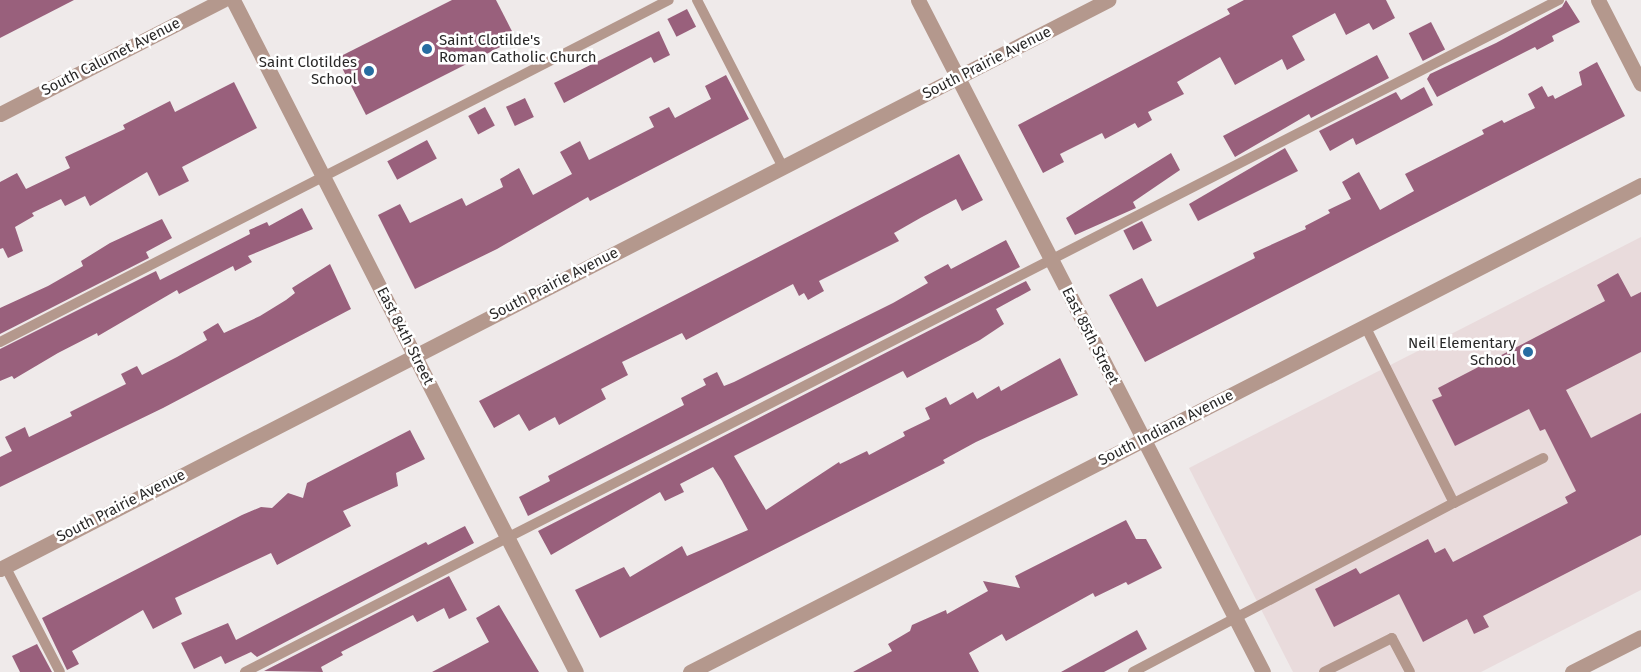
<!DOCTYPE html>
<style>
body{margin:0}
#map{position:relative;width:1641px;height:672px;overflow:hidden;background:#efeaea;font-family:"Fira Sans",sans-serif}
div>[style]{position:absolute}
.built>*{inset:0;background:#e9dbdc}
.building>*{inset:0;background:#99607c;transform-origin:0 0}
.lane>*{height:10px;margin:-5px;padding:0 5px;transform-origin:5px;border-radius:5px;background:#b4988d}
.street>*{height:15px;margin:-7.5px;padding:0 7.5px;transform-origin:7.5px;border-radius:7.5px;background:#b4988d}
.dots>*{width:16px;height:16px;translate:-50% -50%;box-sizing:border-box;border:3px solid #fff;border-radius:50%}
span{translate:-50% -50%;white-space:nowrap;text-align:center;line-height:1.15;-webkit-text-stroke:5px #fff;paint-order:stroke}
.poi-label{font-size:15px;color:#292828}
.left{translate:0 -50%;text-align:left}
.right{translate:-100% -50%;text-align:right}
.street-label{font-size:15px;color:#292828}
</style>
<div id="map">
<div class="built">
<i style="clip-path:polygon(1641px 237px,1641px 590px,1481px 672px,1293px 672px,1189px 468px)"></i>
</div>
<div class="building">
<i style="clip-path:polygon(0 0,74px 0,0 38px)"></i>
<i style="clip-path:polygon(452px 0,496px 0,516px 39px,366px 115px,337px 58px)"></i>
<i style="clip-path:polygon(1244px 0,1386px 0,1395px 18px,1373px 30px,1369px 23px,1346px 35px,1335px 13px,1292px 36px,1305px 60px,1287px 70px,1282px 59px,1235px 85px,1220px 57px,1177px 82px,1184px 94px,1148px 112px,1152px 120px,1138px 128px,1135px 123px,1105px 139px,1102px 133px,1060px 154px,1064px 162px,1043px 173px,1018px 125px,1230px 14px,1227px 9px)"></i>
<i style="clip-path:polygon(1566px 0,1580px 22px,1552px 36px,1554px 41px,1537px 50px,1535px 47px,1437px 97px,1427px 79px,1430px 74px,1496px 43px,1562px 7px)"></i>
<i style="left:687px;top:9px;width:20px;height:22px;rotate:63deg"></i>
<i style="left:1431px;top:22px;width:31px;height:25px;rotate:63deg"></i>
<i style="clip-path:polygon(659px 31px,670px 55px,654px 63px,651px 57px,564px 103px,554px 83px)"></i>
<i style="clip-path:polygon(1377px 55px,1389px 78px,1311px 118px,1309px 114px,1235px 157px,1223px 136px)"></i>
<i style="clip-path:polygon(1597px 62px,1625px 116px,1145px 362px,1109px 295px,1142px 278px,1157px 307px,1255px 258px,1253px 253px,1306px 229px,1305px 226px,1330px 213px,1328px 210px,1351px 199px,1342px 182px,1359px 172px,1380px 210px,1414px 191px,1405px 174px,1484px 134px,1482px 130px,1502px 120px,1504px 123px,1535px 108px,1528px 94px,1542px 86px,1548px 97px,1553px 95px,1555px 99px,1582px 85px,1579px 72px)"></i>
<i style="clip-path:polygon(726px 75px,749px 119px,590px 201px,588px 197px,497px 249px,415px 289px,378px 215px,400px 204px,410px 223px,462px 198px,466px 206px,503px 187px,500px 179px,519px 168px,533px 195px,572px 174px,560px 152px,580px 141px,589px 160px,654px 127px,649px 117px,669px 107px,675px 118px,711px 99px,705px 86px)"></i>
<i style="clip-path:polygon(234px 82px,257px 128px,182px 167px,189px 181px,159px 196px,147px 172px,90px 206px,85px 196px,65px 206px,61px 199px,32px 213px,34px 216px,15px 227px,23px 251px,8px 258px,3px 248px,0 249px,0 182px,17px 173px,26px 189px,70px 168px,65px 157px,125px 129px,123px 125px,170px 101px,175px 112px)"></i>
<i style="clip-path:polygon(1424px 87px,1433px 105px,1356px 145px,1353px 138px,1330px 151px,1319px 131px,1396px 92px,1401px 100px)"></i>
<i style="left:525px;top:98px;width:21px;height:21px;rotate:65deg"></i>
<i style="left:485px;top:107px;width:21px;height:19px;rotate:62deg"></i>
<i style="left:427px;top:140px;width:21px;height:45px;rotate:62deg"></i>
<i style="clip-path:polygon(1285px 148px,1298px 171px,1198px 221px,1189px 204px)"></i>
<i style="clip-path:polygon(1171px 153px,1180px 170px,1133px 202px,1136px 208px,1075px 235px,1066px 218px)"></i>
<i style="clip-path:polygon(959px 154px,983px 200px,962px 211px,956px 199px,922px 217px,894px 233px,899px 241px,819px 281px,824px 291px,808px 300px,804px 293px,799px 296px,793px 284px,686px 340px,682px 333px,622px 362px,628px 375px,601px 389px,606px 399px,559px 425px,555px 417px,529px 431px,519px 414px,494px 428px,479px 401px)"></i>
<i style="clip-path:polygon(302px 208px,313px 229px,248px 256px,252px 262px,235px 271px,233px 266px,179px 294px,177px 290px,98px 336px,97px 333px,58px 353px,14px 379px,12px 376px,0 381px,0 349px,156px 271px,160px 280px,250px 234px,249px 230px,267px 222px,269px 226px)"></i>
<i style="clip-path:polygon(162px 219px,172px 238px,146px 252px,149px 258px,0 334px,0 308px,48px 286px,83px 266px,81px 261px,110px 243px)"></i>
<i style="left:1142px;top:221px;width:22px;height:21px;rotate:63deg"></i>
<i style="clip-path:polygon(1006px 240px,1020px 267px,528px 516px,519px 497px,550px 481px,548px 476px,684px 405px,681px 398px,706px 385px,703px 379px,717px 372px,724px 386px,734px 382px,893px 303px,928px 283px,924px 277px,948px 264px,951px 269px)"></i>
<i style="clip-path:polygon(330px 264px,351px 309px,163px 408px,0 487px,0 457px,12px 451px,5px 437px,25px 427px,29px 437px,72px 416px,70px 412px,126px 384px,121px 374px,137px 366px,142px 375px,177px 357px,207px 340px,203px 332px,218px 323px,224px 333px,260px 316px,286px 300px,295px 293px,292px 288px)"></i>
<i style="clip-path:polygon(1618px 273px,1631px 297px,1641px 292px,1641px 352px,1566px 390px,1591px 438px,1641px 413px,1641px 535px,1483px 616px,1489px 627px,1474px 634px,1467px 619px,1423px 642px,1399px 594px,1334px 627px,1315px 589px,1356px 568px,1360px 574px,1428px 539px,1435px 553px,1445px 548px,1453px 562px,1568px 503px,1565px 497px,1576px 491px,1545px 429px,1540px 431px,1529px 409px,1455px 446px,1432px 400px,1442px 396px,1438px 388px,1605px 301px,1597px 285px)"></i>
<i style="clip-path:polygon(1026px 281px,1031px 290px,996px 309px,1004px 324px,980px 340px,907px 378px,903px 371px,734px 456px,766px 510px,839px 462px,840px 464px,867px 451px,869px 455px,905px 436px,903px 432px,930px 419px,925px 408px,946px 397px,950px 405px,973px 392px,977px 399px,999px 386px,1001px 391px,1060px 358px,1078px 395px,976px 442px,943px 460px,945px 463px,600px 638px,575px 590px,624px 567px,630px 577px,682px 546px,687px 556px,748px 530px,722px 481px,713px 467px,680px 484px,684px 492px,665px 501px,660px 492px,551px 555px,538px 531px)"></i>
<i style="clip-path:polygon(410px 430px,425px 459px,396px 473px,398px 486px,343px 511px,351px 526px,277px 565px,271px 553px,175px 598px,182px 614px,153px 629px,143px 610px,72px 651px,79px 664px,67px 670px,42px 618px,242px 515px,261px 507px,272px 508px,288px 493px,303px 498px,307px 483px)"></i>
<i style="clip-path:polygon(1126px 520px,1136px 539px,1146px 539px,1162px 568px,1128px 585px,1126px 582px,1095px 597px,1093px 593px,1006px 641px,1002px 634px,969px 653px,979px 672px,853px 672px,892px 651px,888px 644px,910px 631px,912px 625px,946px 610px,947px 614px,988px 591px,983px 581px,1020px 588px,1015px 576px)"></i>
<i style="clip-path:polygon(465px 526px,474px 543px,257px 657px,251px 652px,225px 664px,221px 656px,194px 669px,181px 643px,228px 623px,236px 640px,426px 542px,428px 545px)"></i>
<i style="clip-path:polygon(449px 576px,467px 610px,449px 619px,444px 608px,417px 622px,413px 615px,341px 652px,343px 655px,321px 667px,323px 672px,264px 671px)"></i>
<i style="clip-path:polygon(499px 605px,539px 672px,432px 672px,489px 642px,476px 618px)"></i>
<i style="clip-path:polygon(1137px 630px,1147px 649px,1104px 672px,1061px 672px)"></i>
<i style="clip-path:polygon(37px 644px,52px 672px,20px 672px,12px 656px)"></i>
</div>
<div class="lane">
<i style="left:697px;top:0;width:188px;rotate:62.8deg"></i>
<i style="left:1365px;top:326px;width:198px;rotate:63.3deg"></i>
<i style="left:1454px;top:503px;width:100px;rotate:-26.8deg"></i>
<i style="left:0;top:342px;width:751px;rotate:-27.08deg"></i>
<i style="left:5px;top:566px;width:119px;rotate:62.6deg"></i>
<i style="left:245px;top:672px;width:1476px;rotate:-27.09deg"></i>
<i style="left:1133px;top:672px;width:363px;rotate:-27.8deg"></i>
<i style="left:1324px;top:672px;width:76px;rotate:-26.6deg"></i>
<i style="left:1392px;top:638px;width:38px;rotate:62deg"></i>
</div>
<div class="street">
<i style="left:233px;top:0;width:754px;rotate:62.96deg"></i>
<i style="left:918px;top:0;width:755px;rotate:62.82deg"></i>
<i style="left:1598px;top:0;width:94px;rotate:62.9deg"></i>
<i style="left:0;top:114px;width:250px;rotate:-27.1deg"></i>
<i style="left:0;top:569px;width:1246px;rotate:-27.18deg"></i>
<i style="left:690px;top:672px;width:1068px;rotate:-27.12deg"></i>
<i style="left:1572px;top:672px;width:77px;rotate:-26.9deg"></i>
</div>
<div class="dots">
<i style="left:427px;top:49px;background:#276da2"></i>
<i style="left:369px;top:71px;background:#276da2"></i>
<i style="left:1528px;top:352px;background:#276da2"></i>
</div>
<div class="poi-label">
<span class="left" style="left:439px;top:49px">Saint Clotilde's<br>Roman Catholic Church</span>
<span class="right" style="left:357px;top:71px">Saint Clotildes<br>School</span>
<span class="right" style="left:1516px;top:352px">Neil Elementary<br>School</span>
</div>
<div class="street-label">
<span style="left:111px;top:57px;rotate:-27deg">South Calumet Avenue</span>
<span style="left:987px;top:63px;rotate:-27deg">South Prairie Avenue</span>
<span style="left:554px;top:284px;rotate:-27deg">South Prairie Avenue</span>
<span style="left:405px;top:336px;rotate:63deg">East 84th Street</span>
<span style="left:1090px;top:336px;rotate:63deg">East 85th Street</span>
<span style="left:1166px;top:428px;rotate:-27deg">South Indiana Avenue</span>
<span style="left:121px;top:506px;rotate:-27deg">South Prairie Avenue</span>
</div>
</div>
